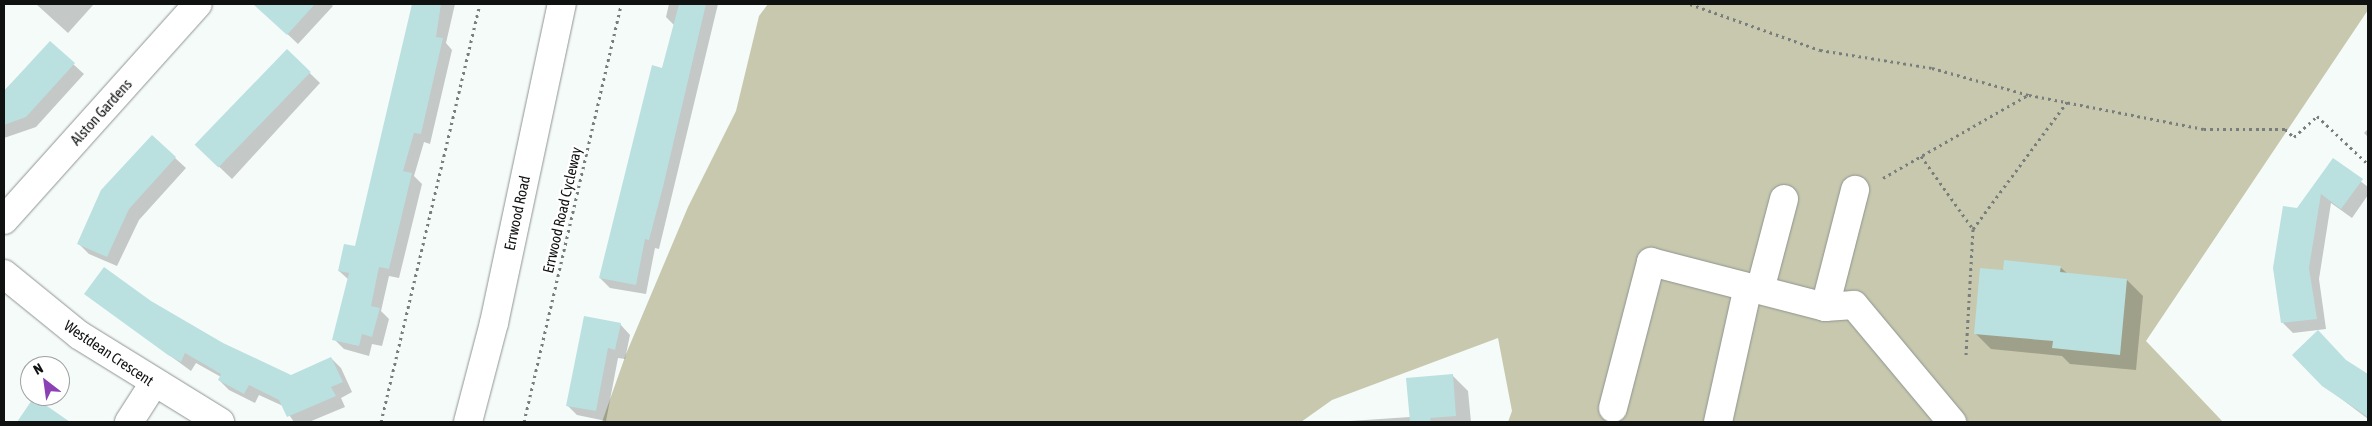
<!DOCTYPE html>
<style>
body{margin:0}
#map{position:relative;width:2372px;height:426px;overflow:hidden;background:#f5fbf8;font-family:"Asap Condensed",sans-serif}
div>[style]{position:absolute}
.green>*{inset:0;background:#c7c8ad}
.shadow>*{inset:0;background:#0003}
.building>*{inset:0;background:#bae0e0;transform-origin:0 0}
.path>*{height:3px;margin-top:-1.5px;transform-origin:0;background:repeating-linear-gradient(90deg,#797d7b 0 2.5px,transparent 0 6.5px)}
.roads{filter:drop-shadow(0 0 1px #8e9491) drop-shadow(0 0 1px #8e9491)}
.minor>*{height:28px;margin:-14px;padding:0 14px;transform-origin:14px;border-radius:14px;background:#fff}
span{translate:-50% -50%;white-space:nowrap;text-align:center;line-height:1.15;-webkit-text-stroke:4.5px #fff;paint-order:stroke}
.street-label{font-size:15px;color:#101211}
.frame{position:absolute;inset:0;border:5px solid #101211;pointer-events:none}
.north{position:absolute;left:20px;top:356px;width:50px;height:50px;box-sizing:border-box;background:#fff;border:1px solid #9fa0a0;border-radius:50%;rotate:330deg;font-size:14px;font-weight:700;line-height:20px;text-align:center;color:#101211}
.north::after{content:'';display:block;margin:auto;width:18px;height:22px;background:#8b41b3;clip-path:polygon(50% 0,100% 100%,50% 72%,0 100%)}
</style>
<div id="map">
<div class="green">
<i style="clip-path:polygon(768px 4px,2368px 4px,2368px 10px,2146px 341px,2223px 422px,1508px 422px,1512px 411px,1498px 338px,1332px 400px,1301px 422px,602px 422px,626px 354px,688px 207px,736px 111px,759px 16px)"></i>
</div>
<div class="shadow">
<i style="clip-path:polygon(36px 4px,94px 4px,68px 33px)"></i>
<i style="clip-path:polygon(272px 4px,331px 4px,333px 6px,298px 44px,264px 12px)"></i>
<i style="clip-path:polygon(413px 4px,455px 4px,446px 43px,452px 50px,430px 144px,424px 142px,414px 176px,422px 184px,399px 278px,389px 276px,381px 311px,389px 319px,382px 346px,372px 344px,369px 356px,344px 349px,334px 339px,349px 280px,339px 271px,356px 248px)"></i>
<i style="clip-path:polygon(669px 4px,718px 4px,659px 249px,655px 248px,646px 294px,610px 288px,600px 278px,675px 26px,666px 17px)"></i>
<i style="clip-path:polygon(50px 43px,84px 74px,36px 127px,4px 138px,4px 91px)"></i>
<i style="clip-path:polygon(287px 51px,320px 83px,232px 179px,209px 157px)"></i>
<i style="clip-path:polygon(2368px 129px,2368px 137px,2364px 133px)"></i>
<i style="clip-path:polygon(152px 137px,186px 168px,139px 220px,117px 266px,89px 254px,78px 243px)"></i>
<i style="clip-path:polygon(2333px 160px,2368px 187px,2368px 195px,2352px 218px,2331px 203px,2319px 279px,2326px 329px,2293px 333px,2283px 323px,2275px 268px,2297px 209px)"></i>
<i style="clip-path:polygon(2060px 267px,2068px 274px,2127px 280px,2143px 296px,2136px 370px,2070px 364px,2062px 356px,1991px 349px,1975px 333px,2004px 271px)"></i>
<i style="clip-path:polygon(86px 294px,150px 302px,222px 344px,291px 377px,331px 358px,341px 368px,352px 392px,341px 398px,345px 407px,309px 422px,294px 422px,283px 406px,259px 395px,255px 403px,229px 390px,219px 380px,221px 377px,196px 363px,191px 371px)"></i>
<i style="clip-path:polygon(620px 324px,630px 335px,625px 359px,618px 358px,606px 421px,577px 415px,567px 405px)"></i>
<i style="clip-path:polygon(2347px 362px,2368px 376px,2368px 419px,2323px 385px)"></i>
<i style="clip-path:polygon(1452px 375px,1468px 391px,1471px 422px,1335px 422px,1410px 417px)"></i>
</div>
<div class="building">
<i style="clip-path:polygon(253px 4px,315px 4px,287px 35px)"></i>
<i style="clip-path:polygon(412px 4px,441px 4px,436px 37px,443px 38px,421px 134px,414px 133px,403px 171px,412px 173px,389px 269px,379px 267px,371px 306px,380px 308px,372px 337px,362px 334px,359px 346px,332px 340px,349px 273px,338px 271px,344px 244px,355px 246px)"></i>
<i style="clip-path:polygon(679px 4px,706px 4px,663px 187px,649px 240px,645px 239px,636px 285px,599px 278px,652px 65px,662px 68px)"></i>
<i style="clip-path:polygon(50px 41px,75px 63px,26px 117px,4px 125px,4px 91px)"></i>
<i style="left:287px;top:49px;width:33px;height:133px;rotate:44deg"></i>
<i style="clip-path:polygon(152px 135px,176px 157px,129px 209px,107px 257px,77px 244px,101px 190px)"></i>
<i style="clip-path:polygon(2333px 158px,2363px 179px,2341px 209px,2321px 194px,2309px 268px,2317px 319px,2281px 323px,2273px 268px,2283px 206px,2297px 208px)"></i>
<i style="clip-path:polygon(2004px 260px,2061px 266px,2060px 272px,2127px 279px,2120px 355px,2052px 348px,2053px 341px,1974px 334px,1980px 268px,2003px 270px)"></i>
<i style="clip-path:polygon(104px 267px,151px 301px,223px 343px,291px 375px,331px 357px,343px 382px,331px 387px,336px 396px,287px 417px,279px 400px,249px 385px,244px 394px,218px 380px,221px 374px,185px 353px,181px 362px,168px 355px,84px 294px)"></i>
<i style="clip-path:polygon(584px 316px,621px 323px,615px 350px,608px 348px,596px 411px,566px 406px)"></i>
<i style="clip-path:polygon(2318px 330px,2346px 360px,2368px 374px,2368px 417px,2322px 386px,2292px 355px)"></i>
<i style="clip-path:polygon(1453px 374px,1456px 416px,1430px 418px,1431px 422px,1410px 422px,1406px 378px)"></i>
<i style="clip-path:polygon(34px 397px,70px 422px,17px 422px)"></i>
</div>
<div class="path">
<i style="left:1690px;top:4px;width:138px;rotate:19.5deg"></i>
<i style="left:1820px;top:50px;width:113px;rotate:9.1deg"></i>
<i style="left:1932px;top:68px;width:101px;rotate:15.6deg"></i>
<i style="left:2029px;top:95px;width:178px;rotate:11deg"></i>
<i style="left:2204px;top:129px;width:81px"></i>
<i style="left:2285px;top:129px;width:12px;rotate:42deg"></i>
<i style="left:2294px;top:137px;width:31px;rotate:-42deg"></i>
<i style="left:2317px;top:116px;width:70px;rotate:43.3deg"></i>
<i style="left:1921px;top:156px;width:90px;rotate:54.5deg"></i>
<i style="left:1973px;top:229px;width:126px;rotate:93.2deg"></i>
<i style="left:1883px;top:178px;width:167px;rotate:-29.8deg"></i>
<i style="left:1973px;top:229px;width:158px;rotate:-53.5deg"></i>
<i style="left:381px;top:422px;width:430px;rotate:-76.7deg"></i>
<i style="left:524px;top:422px;width:429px;rotate:-76.9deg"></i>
</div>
<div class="roads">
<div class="minor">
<i style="left:4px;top:220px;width:290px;rotate:-48.1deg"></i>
<i style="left:4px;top:274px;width:97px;rotate:39.1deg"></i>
<i style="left:79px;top:335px;width:166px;rotate:31.7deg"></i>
<i style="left:1760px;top:290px;width:94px;rotate:-75.2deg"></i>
<i style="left:1825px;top:307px;width:121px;rotate:-75.6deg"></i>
<i style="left:1613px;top:408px;width:151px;rotate:-75.4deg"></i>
<i style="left:1651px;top:262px;width:180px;rotate:14.5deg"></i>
<i style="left:1825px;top:307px;width:29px;rotate:-4deg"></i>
<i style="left:1854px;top:305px;width:153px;rotate:50.1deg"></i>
<i style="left:129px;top:422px;width:46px;rotate:-57.3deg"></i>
<i style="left:468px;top:422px;width:102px;rotate:-75.3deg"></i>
<i style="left:494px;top:323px;width:326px;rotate:-78deg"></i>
<i style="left:1718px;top:422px;width:138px;rotate:-77.5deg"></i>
</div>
</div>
<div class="street-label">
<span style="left:101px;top:112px;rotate:-48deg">Alston Gardens</span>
<span style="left:562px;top:210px;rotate:-77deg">Errwood Road Cycleway</span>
<span style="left:517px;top:213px;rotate:-78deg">Errwood Road</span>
<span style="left:109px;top:353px;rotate:34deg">Westdean Crescent</span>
</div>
<div class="frame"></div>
<div class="north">N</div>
</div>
